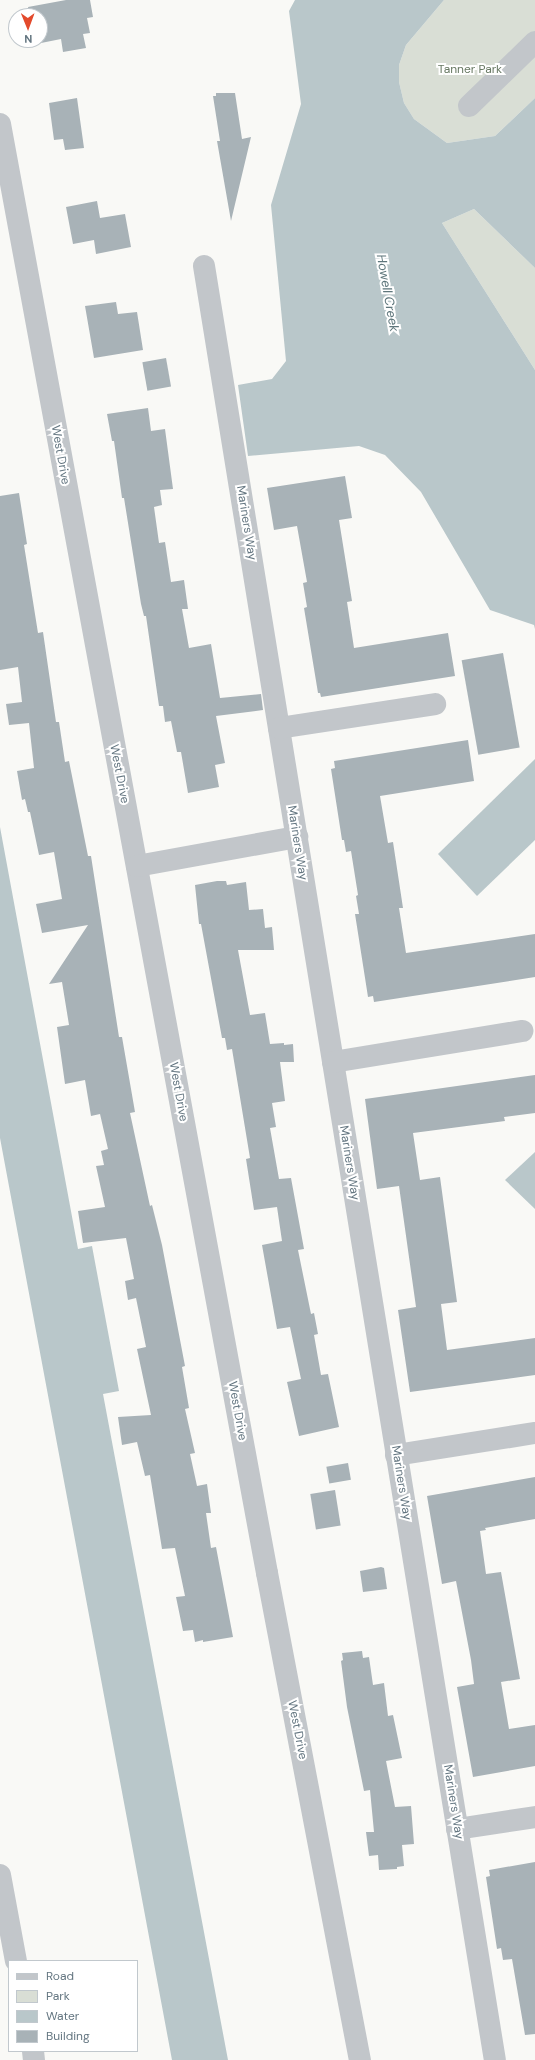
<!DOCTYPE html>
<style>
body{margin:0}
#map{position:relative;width:535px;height:2060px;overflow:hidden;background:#f9f9f6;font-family:"DM Sans",sans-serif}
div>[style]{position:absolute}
.green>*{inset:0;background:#d9ded5}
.water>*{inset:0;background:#b9c7ca}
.building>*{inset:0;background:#a8b2b7;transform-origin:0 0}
.minor>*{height:22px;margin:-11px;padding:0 11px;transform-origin:11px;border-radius:11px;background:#c2c6ca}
span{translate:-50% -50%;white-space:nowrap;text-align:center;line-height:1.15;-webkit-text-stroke:4px #fff;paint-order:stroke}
.park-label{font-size:12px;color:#687963}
.street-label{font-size:12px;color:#647681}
.water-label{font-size:13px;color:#5e767b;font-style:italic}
.legend{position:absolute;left:8px;top:1960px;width:130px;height:92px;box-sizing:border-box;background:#fff;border:1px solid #c1c8cd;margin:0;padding:5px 7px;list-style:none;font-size:12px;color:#647681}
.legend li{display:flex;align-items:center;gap:8px;height:20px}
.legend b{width:20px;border:1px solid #c1c8cd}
.north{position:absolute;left:8px;top:8px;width:40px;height:40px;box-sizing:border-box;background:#fff;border:1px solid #c1c8cd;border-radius:50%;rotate:179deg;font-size:11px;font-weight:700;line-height:16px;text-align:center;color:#647681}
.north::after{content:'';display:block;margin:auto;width:14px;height:18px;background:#e34a2c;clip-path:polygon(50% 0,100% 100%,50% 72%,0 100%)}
</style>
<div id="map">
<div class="green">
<i style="clip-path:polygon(444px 0,535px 0,535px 98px,495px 136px,447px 143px,414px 119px,404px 103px,399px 82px,399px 65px,406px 45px)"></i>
<i style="clip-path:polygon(474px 209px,535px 268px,535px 370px,442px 223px)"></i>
</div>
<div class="water">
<i style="clip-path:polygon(295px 0,444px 0,406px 45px,399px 65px,399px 82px,404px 103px,414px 119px,447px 143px,495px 136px,535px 98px,535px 268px,474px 209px,442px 223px,535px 370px,535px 629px,534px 625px,490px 610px,421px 492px,385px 455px,359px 446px,248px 456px,238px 385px,272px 379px,286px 361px,271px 205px,301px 104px,289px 11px)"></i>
<i style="clip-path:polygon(535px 759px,535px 840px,477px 896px,438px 854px)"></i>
<i style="clip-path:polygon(0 827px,78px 1249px,92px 1246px,119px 1391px,103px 1394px,228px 2060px,172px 2060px,0 1138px)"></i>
<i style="clip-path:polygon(535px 1152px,535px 1209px,505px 1180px)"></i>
</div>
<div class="building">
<i style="clip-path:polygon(66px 0,90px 0,93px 17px,87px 18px,90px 33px,83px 34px,86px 48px,63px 52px,61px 39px,36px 44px,35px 40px,40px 40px,40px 16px,30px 16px,28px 7px)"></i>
<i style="clip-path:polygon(216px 93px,235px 93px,242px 139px,251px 137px,231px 221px,217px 141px,220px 141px,213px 96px,216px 96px)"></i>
<i style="clip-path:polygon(77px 98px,84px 148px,65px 150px,63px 139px,54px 140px,49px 103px)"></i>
<i style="clip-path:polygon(97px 201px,100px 218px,125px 214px,131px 247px,96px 254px,94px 240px,73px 244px,66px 207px)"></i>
<i style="clip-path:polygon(116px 302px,118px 314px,137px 312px,143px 350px,94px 358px,85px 306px)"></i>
<i style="left:166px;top:358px;width:29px;height:24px;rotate:80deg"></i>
<i style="clip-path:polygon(148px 408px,151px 431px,165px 429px,173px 489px,160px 490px,162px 505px,154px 507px,159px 543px,165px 542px,171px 582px,184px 580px,188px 609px,182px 609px,189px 648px,211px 644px,220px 698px,261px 694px,263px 710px,216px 716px,225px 763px,215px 765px,219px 787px,188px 793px,181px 752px,177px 752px,171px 721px,165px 722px,163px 706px,159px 706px,146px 616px,144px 616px,141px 604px,124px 498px,122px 498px,114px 441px,112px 441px,107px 414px)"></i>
<i style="clip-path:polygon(345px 476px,352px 518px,339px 520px,352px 601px,347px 602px,354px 648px,448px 633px,455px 676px,321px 697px,320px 693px,318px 693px,304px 608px,307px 607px,303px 583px,307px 582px,297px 526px,274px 530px,267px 488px)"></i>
<i style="clip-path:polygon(19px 493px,27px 544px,24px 545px,38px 633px,43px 632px,56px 722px,59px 722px,65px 762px,69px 761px,88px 856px,91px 856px,119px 1037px,122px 1037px,135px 1112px,130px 1113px,150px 1206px,152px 1205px,162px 1245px,185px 1366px,182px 1367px,189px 1408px,185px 1409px,195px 1453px,190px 1454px,197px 1486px,207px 1484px,211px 1513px,206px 1513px,211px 1548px,216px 1547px,233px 1637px,203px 1642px,203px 1640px,195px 1642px,193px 1630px,183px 1631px,176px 1597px,185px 1596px,175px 1548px,162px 1549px,150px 1475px,145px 1476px,137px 1442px,122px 1445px,118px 1417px,151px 1415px,137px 1349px,146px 1347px,136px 1298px,128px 1300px,125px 1281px,134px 1279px,126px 1238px,83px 1243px,78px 1211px,105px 1207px,96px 1166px,104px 1165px,101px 1151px,108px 1149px,100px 1114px,91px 1116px,85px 1080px,65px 1084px,57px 1027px,69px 1025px,62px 982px,49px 984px,88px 925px,42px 933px,36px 904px,62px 899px,54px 852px,39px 855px,30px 812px,28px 812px,25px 799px,22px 800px,17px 771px,34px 768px,29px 723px,9px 725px,6px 704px,22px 702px,18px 667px,0 670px,0 496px)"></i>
<i style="left:503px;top:653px;width:96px;height:42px;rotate:80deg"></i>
<i style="clip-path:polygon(468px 740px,474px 781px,380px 796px,388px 843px,393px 842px,403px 908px,399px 908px,406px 953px,535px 934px,535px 977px,374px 1002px,373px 996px,368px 997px,355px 914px,359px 914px,356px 896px,358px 895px,351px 851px,346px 852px,344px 840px,342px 840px,331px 769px,335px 768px,334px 761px)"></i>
<i style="clip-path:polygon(217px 881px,226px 881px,227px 885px,246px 882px,249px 910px,263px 909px,265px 928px,272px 927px,274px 950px,238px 950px,250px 1015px,265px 1013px,270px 1044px,284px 1043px,284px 1045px,293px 1044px,294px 1062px,280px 1062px,285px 1101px,272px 1103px,276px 1127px,270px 1128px,279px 1179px,291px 1178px,304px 1249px,298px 1250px,311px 1314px,314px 1313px,318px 1334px,314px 1335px,321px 1375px,328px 1374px,339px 1427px,299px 1436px,287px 1382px,301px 1379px,290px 1327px,277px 1329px,262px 1245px,282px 1241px,277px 1207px,254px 1210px,246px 1159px,250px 1158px,232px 1049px,227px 1050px,225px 1038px,222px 1038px,201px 924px,199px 924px,195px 885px)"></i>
<i style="clip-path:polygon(535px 1075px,535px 1113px,504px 1117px,505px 1121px,413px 1133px,420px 1180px,440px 1177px,457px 1302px,441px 1304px,447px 1350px,535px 1338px,535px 1375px,410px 1392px,398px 1310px,416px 1307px,399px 1186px,377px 1189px,365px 1099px)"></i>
<i style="left:348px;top:1463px;width:17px;height:22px;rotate:80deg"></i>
<i style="clip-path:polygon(535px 1477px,535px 1519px,485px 1528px,486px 1530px,480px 1531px,486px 1574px,501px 1572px,520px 1679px,501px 1682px,509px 1729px,535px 1725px,535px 1766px,473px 1777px,457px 1687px,474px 1684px,471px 1660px,456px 1581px,442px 1584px,427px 1496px)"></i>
<i style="left:335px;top:1490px;width:36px;height:25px;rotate:81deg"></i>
<i style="clip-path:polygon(381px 1567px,384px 1568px,387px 1589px,363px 1592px,360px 1571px)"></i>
<i style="clip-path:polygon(362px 1651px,363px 1658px,369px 1657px,373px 1685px,384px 1683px,388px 1716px,393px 1715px,402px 1758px,386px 1761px,395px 1807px,411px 1806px,414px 1844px,402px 1845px,404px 1866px,397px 1867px,397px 1869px,379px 1870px,378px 1855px,369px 1856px,366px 1832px,374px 1832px,370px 1790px,364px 1791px,347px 1707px,341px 1661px,343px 1660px,342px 1653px)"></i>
<i style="clip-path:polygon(535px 1862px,535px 2034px,525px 2035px,512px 1959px,503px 1960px,501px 1948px,497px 1949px,486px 1877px,490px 1876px,489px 1870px)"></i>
</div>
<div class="minor">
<i style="left:469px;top:106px;width:92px;rotate:-44.1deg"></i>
<i style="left:0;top:124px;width:1473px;rotate:79.56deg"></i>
<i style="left:267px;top:1573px;width:496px;rotate:79.2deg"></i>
<i style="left:204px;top:266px;width:1817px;rotate:80.79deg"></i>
<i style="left:279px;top:728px;width:158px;rotate:-8.7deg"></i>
<i style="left:137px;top:866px;width:163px;rotate:-10.3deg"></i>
<i style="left:333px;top:1062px;width:192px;rotate:-9.3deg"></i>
<i style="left:396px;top:1455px;width:141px;rotate:-9deg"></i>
<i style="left:457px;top:1829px;width:79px;rotate:-8.7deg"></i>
<i style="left:0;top:1875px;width:87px;rotate:79.5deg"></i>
<i style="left:33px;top:2051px;width:9px;rotate:84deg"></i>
</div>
<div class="park-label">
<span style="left:470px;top:70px">Tanner Park</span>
</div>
<div class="street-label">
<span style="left:60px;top:455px;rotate:80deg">West Drive</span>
<span style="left:246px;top:523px;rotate:81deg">Mariners Way</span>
<span style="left:119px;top:774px;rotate:79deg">West Drive</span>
<span style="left:297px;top:843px;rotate:81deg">Mariners Way</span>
<span style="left:178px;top:1092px;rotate:80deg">West Drive</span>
<span style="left:349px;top:1163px;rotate:81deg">Mariners Way</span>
<span style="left:237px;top:1411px;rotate:80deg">West Drive</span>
<span style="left:401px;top:1483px;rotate:81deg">Mariners Way</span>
<span style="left:297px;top:1730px;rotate:79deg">West Drive</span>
<span style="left:453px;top:1802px;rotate:81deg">Mariners Way</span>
</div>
<div class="water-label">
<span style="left:387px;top:293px;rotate:80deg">Howell Creek</span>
</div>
<ul class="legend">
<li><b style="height:5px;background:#c2c6ca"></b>Road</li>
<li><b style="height:11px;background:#d9ded5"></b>Park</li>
<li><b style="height:11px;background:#b9c7ca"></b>Water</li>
<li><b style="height:11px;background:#a8b2b7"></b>Building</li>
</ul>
<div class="north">N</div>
</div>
